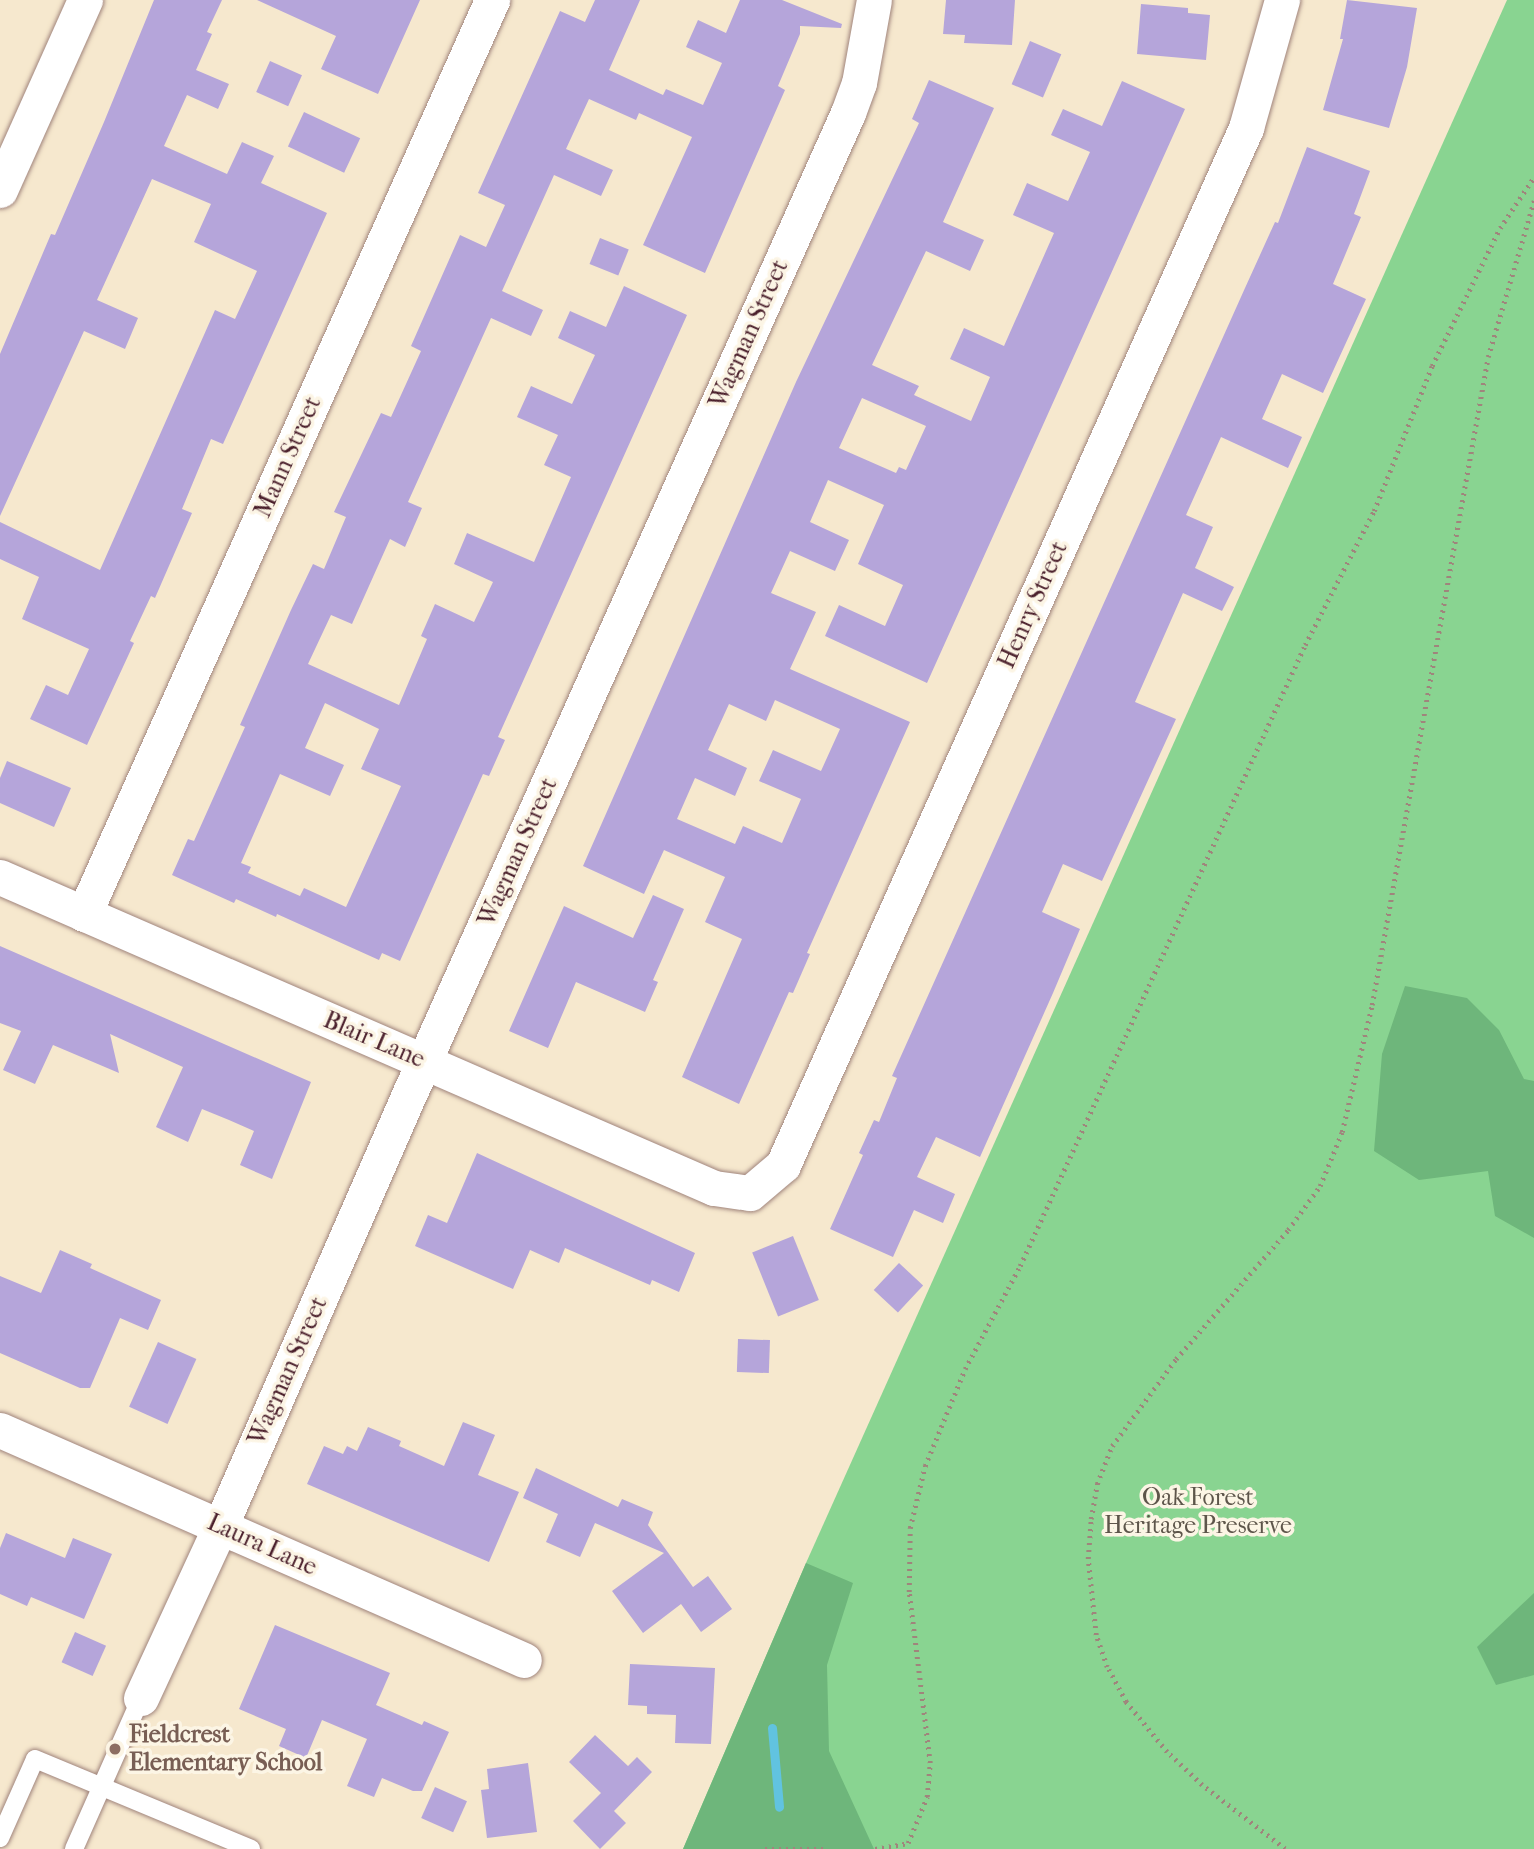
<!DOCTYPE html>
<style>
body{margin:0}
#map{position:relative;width:1534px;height:1849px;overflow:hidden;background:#f6e8ce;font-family:"IM FELL French Canon",serif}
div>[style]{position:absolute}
.green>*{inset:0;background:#89d491}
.forest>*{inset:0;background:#6eb67b}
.stream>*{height:9px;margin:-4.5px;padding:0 4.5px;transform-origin:4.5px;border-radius:4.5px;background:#61c3e0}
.building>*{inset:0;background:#b5a5da;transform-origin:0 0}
.path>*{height:4.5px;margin-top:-2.25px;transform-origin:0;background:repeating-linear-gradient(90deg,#a0847c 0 2px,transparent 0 7px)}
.roads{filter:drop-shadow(0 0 2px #a0847c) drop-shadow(0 0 2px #a0847c)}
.lane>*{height:18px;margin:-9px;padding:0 9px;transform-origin:9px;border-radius:9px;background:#fff}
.street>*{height:35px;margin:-17.5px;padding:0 17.5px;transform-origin:17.5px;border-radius:17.5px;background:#fff}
.dots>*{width:19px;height:19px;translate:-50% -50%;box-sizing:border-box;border:4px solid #fcf5e5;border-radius:50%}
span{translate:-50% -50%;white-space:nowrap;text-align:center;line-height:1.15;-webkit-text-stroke:7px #fcf5e5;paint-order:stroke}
.street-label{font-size:24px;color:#4a1f2b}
.park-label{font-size:24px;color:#5d554a}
.education-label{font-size:24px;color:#785e54;font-weight:700}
.left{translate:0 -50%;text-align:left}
</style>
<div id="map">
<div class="green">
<i style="clip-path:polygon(1507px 0,1534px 0,1534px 1849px,683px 1849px,806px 1563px)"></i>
</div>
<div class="forest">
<i style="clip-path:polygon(1405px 986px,1467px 998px,1499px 1030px,1524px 1079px,1534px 1081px,1534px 1238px,1495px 1216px,1488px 1171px,1419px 1180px,1374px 1151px,1382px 1054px)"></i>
<i style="clip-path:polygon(806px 1563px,853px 1583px,827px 1665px,829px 1751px,874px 1849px,683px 1849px)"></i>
<i style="clip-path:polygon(1534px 1593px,1534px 1675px,1496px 1685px,1477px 1647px)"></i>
</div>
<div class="stream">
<i style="left:772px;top:1728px;width:79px;rotate:84.9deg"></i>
</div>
<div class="building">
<i style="clip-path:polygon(154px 0,222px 0,207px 32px,212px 34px,196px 70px,229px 84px,218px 109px,187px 95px,164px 146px,227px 174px,242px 142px,274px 156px,261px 183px,327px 213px,223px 444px,211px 439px,182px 509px,192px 513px,155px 598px,151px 596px,130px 641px,134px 643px,87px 745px,30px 719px,46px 685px,68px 695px,89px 649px,22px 619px,39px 577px,0 559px,0 522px,100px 570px,215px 310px,235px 319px,257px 271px,194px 242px,211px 204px,152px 179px,97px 300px,138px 318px,125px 349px,84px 331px,0 516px,0 354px,51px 234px,55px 235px,104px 122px)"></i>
<i style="clip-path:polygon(257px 0,420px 0,378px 94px,321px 69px,336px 36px)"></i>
<i style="clip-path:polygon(evenodd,595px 0,640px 0,609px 70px,663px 95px,666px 89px,703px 105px,722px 63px,686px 47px,698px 20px,726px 33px,740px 0,782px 0,842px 24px,841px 28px,800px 26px,800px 34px,778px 86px,785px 90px,705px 273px,643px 245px,692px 137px,639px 113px,636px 120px,589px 99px,566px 149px,613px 170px,601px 196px,554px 175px,502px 291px,543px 310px,531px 336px,491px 318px,408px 502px,422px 508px,405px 547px,390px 539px,352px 624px,331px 615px,308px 664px,399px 705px,427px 639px,421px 636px,435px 604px,474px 622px,493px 582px,454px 564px,467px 533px,534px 562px,571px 477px,544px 465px,558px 435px,517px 417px,531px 386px,572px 404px,595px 355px,558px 338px,570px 311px,606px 327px,624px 286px,687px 315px,498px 737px,505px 740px,489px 776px,483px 774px,400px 961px,382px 953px,379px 960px,277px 914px,276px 917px,236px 899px,234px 903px,172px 875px,188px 839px,194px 841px,245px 727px,240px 725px,291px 610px,313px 564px,324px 569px,346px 517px,334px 512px,381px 413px,391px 417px,421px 351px,411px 346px,460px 235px,486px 247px,505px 205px,478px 193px,560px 11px,585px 22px,595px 0,325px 703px,379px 729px,361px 769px,401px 786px,346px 907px,304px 888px,300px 896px,248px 873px,251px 867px,241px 863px,280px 774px,330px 796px,344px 765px,305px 748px,325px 703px)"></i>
<i style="clip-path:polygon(946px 0,1015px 0,1012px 45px,964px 43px,965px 35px,943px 34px)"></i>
<i style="clip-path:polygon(1347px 0,1417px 8px,1407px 67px,1389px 128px,1323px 110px,1343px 39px,1340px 39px)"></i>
<i style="clip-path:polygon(1141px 4px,1188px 8px,1188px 13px,1210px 15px,1206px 60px,1137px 54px)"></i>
<i style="left:1030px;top:41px;width:34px;height:47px;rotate:23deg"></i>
<i style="left:270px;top:61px;width:35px;height:34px;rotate:24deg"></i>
<i style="clip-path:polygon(evenodd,929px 80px,994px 108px,943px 222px,984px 240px,970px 271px,926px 251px,872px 365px,919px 386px,914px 395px,971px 421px,990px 377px,950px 359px,964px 328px,1004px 346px,1054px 233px,1013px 215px,1027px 183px,1068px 201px,1090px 152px,1051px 135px,1063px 109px,1102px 126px,1122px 81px,1185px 109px,927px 683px,825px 636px,839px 605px,885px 626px,903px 585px,858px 564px,884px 505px,828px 480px,810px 522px,849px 540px,835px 571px,790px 551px,771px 593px,816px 612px,790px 669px,910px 722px,807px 953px,810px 954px,793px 993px,789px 992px,739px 1104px,682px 1077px,742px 939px,705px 922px,725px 877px,664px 850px,644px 894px,583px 866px,796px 382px,919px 123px,912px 119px,929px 80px,862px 398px,926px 426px,906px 470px,899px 467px,896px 473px,839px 448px,862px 398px,929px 80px,775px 700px,840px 729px,821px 771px,773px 750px,759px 781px,801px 799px,782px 843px,743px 826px,735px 844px,677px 819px,695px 778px,735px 796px,747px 768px,708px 750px,729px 704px,766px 721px,775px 700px)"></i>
<i style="left:304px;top:112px;width:62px;height:38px;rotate:25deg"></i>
<i style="clip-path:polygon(1307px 147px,1370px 171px,1354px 214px,1361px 217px,1333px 284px,1366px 299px,1323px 393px,1282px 374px,1262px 419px,1302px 437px,1288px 468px,1221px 437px,1186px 515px,1213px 527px,1195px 568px,1234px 587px,1222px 611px,1183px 593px,1135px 702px,1176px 719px,1102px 881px,1063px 864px,1042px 912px,1080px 929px,1053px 993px,980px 1157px,936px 1137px,917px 1177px,955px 1194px,943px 1223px,914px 1210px,893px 1257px,830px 1229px,863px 1155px,859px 1153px,874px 1120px,879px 1122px,897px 1078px,892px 1076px,1245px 288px,1275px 222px,1278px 223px)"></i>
<i style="left:600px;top:238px;width:31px;height:28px;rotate:22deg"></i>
<i style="clip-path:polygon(7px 761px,71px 788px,54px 827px,0 803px,0 778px)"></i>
<i style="clip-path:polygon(653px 895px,684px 909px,653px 980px,658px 982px,645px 1012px,576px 982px,548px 1048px,509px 1031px,564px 906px,633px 938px)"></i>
<i style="clip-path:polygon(0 946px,311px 1082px,272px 1179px,240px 1165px,254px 1131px,229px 1120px,202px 1109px,188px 1142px,156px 1127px,183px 1067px,110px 1034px,119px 1073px,53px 1045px,35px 1084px,3px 1070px,21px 1031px,0 1023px)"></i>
<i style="clip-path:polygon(477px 1153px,695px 1253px,679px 1292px,652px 1280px,650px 1285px,565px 1248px,559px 1263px,530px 1250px,513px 1289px,415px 1246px,428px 1215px,447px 1223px)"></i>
<i style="left:793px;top:1236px;width:69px;height:44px;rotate:68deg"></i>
<i style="clip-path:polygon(60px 1250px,92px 1264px,90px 1268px,161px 1300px,148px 1330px,120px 1318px,90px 1388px,80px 1388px,0 1353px,0 1276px,41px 1293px)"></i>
<i style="left:899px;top:1263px;width:33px;height:37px;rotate:43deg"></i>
<i style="left:738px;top:1339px;width:32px;height:33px;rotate:2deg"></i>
<i style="left:158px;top:1342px;width:42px;height:71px;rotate:24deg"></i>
<i style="clip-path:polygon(463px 1422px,495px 1435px,478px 1475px,519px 1492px,489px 1562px,307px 1484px,324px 1446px,343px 1454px,347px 1446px,357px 1451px,368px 1427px,401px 1441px,399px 1446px,444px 1466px)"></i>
<i style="clip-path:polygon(536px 1468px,618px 1507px,622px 1499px,653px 1512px,648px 1525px,693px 1587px,708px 1576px,732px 1609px,701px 1632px,681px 1604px,643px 1633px,612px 1591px,664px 1553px,595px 1523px,580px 1557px,546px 1542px,558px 1514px,523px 1498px)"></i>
<i style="clip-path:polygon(6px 1533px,65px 1558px,73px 1538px,112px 1554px,84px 1619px,31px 1597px,27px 1606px,0 1594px,0 1548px)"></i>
<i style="clip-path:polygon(275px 1625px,390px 1673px,376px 1705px,422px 1725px,424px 1721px,449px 1732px,422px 1791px,413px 1791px,382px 1778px,374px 1797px,347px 1786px,367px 1739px,322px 1720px,306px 1758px,279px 1746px,286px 1729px,239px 1709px)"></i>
<i style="left:75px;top:1632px;width:34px;height:33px;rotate:24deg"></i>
<i style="clip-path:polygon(630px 1664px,715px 1668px,711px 1744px,675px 1743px,676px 1715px,647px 1714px,647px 1706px,628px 1705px)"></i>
<i style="clip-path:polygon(595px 1735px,628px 1766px,637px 1757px,652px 1772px,614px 1811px,626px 1823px,600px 1849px,573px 1821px,601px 1793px,569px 1762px)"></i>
<i style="clip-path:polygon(528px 1763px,537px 1832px,487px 1838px,481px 1790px,489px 1789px,487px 1769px)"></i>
<i style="left:435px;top:1787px;width:35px;height:34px;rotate:24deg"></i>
</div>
<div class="path">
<i style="left:765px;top:1849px;width:59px"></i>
<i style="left:875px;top:1849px;width:34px;rotate:-10deg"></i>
<i style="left:908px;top:1843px;width:50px;rotate:-67.6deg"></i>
<i style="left:927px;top:1797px;width:34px;rotate:-85deg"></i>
<i style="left:930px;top:1763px;width:172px;rotate:-97deg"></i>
<i style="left:909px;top:1592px;width:64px;rotate:-89.1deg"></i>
<i style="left:910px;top:1528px;width:64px;rotate:-76.4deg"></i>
<i style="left:925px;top:1466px;width:105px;rotate:-67.6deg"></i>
<i style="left:965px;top:1369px;width:117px;rotate:-61.9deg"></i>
<i style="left:1020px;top:1266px;width:683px;rotate:-65.35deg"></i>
<i style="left:1305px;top:645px;width:151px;rotate:-62.8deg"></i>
<i style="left:1374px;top:511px;width:156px;rotate:-68.2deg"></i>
<i style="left:1432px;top:366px;width:154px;rotate:-63.8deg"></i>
<i style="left:1500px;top:228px;width:61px;rotate:-56.3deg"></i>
<i style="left:1285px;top:1849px;width:105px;rotate:-142.4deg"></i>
<i style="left:1202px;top:1785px;width:48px;rotate:-136.7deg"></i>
<i style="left:1167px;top:1752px;width:65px;rotate:-129.4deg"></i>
<i style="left:1126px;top:1702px;width:40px;rotate:-118deg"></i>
<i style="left:1107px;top:1667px;width:34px;rotate:-109deg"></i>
<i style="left:1096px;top:1635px;width:76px;rotate:-96deg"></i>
<i style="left:1088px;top:1559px;width:40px;rotate:-85.7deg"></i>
<i style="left:1091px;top:1519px;width:36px;rotate:-80deg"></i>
<i style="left:1097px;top:1484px;width:41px;rotate:-68.5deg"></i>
<i style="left:1112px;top:1446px;width:108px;rotate:-53.7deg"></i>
<i style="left:1176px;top:1359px;width:171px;rotate:-49deg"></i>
<i style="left:1288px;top:1230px;width:54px;rotate:-54deg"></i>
<i style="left:1320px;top:1186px;width:58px;rotate:-67.8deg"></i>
<i style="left:1342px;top:1132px;width:130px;rotate:-76.7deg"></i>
<i style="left:1372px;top:1005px;width:658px;rotate:-79.85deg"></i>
<i style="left:1488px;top:357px;width:163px;rotate:-73.6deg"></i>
</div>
<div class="roads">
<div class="lane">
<i style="left:0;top:1838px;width:86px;rotate:-66.1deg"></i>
<i style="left:35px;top:1759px;width:234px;rotate:22.6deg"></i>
<i style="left:74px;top:1849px;width:165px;rotate:-66.1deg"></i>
</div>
<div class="street">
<i style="left:0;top:190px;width:208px;rotate:-65.9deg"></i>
<i style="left:0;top:877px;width:779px;rotate:23.54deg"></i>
<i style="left:714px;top:1188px;width:36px;rotate:8deg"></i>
<i style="left:750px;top:1193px;width:43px;rotate:-40.3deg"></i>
<i style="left:783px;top:1165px;width:1136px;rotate:-65.94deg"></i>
<i style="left:1246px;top:128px;width:133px;rotate:-74.3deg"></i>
<i style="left:84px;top:914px;width:1001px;rotate:-65.94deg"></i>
<i style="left:0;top:1430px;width:572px;rotate:23.7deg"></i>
<i style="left:141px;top:1698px;width:188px;rotate:-65.2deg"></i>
<i style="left:220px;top:1527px;width:479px;rotate:-66.4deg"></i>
<i style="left:412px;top:1088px;width:1068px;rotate:-65.91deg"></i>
<i style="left:848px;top:113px;width:32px;rotate:-70deg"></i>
<i style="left:859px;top:83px;width:84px;rotate:-79.8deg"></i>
</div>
</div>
<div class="dots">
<i style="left:115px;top:1749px;background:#8d6e63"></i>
</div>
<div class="street-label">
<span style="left:749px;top:334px;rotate:-66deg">Wagman Street</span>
<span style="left:288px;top:457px;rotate:-66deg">Mann Street</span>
<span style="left:1033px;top:605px;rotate:-66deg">Henry Street</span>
<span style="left:518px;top:852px;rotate:-66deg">Wagman Street</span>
<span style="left:374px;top:1040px;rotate:23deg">Blair Lane</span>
<span style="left:288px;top:1371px;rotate:-66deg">Wagman Street</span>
<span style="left:262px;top:1545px;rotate:24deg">Laura Lane</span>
</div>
<div class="park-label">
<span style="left:1198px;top:1512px">Oak Forest<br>Heritage Preserve</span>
</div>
<div class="education-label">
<span class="left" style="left:129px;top:1749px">Fieldcrest<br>Elementary School</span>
</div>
</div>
